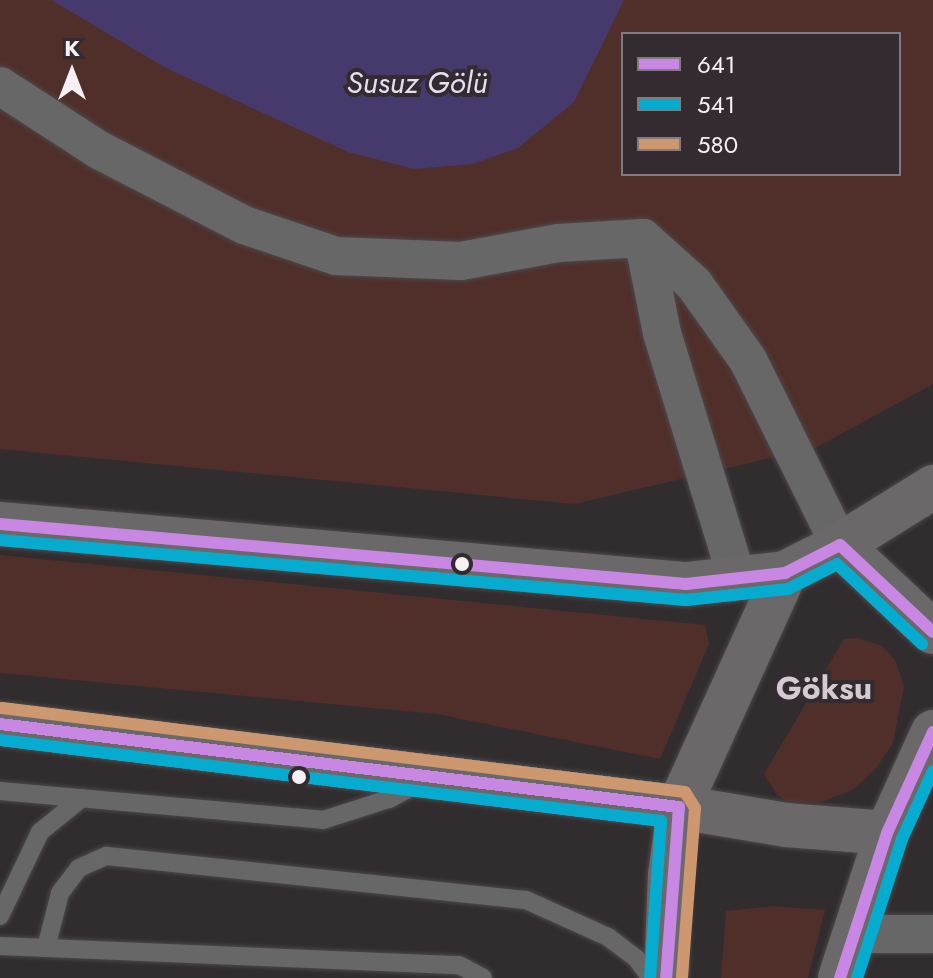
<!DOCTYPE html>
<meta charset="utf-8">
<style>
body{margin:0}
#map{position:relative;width:933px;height:978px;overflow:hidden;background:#312d2f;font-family:Jost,sans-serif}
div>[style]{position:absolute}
.green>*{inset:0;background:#502f2b}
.water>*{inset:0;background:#463a6c}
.roads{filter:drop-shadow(0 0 2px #4c494a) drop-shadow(0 0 2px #4c494a)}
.service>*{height:18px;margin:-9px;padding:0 9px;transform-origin:9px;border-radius:9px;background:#686768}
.minor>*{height:38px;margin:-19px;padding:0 19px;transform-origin:19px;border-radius:19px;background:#686768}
.secondary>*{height:44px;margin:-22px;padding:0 22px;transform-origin:22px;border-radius:22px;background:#6c696b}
.primary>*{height:44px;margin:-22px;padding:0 22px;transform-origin:22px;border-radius:22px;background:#6a6869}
.bus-1>*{height:12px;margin:-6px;padding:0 6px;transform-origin:6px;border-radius:6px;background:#c787e3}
.bus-2>*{height:12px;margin:-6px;padding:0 6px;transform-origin:6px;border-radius:6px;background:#06acd0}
.bus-3>*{height:12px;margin:-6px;padding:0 6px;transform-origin:6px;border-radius:6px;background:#cd976f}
.dots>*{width:22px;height:22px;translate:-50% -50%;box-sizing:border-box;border:4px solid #332b30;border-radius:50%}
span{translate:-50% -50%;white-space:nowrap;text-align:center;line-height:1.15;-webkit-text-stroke:8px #332b30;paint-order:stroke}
.water-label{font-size:30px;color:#e2dff1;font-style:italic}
.quarter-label{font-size:32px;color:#d5cad1;font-weight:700}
.legend{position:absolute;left:621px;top:32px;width:280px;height:144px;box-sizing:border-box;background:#332b30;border:2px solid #817a7e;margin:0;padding:10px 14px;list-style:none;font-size:24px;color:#f5f0f3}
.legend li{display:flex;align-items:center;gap:16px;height:40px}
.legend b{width:40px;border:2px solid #817a7e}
.north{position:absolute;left:32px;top:32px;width:80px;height:80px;-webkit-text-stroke:6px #332b30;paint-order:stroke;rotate:0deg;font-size:22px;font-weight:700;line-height:32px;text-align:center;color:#f5f0f3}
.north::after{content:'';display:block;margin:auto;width:28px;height:36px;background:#f5f0f3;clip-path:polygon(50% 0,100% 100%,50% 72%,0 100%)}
</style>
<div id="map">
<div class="green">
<i style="clip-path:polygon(evenodd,0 0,933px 0,933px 384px,817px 447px,574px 504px,0 449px,0 0,623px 34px,899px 34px,899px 174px,623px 174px,623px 34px)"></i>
<i style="clip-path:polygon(0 555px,705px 625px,709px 644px,660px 759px,437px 714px,0 673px)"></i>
<i style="clip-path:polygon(857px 638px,882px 646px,895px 660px,904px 686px,893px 743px,877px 767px,854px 789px,819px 803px,787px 801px,777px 795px,764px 774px,844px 639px)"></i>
<i style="clip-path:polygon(773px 906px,825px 910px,808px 978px,721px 978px,726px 911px)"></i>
</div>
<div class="water">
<i style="clip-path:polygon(51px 0,624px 0,574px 102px,518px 148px,472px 164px,414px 169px,348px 152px,278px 120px,166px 68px)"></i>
</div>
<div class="roads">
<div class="service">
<i style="left:0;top:791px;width:324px;rotate:5.1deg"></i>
<i style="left:323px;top:820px;width:69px;rotate:-17.7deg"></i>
<i style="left:389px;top:799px;width:32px;rotate:-28deg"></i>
<i style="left:0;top:916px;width:93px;rotate:-64.5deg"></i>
<i style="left:40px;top:832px;width:54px;rotate:-39deg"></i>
<i style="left:0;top:946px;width:459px;rotate:2.4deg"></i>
<i style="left:459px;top:965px;width:27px;rotate:28deg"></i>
<i style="left:46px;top:948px;width:57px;rotate:-75.7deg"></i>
<i style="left:60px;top:893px;width:31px;rotate:-53deg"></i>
<i style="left:79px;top:868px;width:30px;rotate:-24deg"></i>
<i style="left:106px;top:856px;width:422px;rotate:6deg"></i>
<i style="left:526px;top:900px;width:90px;rotate:24.3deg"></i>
<i style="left:608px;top:937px;width:35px;rotate:37deg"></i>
<i style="left:636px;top:958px;width:25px;rotate:53deg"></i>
</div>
<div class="minor">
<i style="left:0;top:86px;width:118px;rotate:32.9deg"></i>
<i style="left:99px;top:150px;width:163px;rotate:27.3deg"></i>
<i style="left:244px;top:225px;width:97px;rotate:18.6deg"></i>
<i style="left:336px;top:256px;width:125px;rotate:2.3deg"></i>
<i style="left:461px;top:261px;width:99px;rotate:-10.5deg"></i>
<i style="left:558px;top:243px;width:85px;rotate:-3.4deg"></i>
<i style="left:643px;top:238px;width:69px;rotate:42deg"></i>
<i style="left:694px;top:284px;width:93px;rotate:54.6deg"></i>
<i style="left:748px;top:360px;width:207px;rotate:63.6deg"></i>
<i style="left:643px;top:238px;width:97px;rotate:78.7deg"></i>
<i style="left:662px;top:333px;width:256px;rotate:73deg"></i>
<i style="left:854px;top:934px;width:79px"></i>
</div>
<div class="secondary">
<i style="left:666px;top:978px;width:103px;rotate:-87.8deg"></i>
<i style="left:670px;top:875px;width:69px;rotate:-82.5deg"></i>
<i style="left:840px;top:978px;width:152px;rotate:-72deg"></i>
</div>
<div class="primary">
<i style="left:0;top:524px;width:689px;rotate:5deg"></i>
<i style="left:686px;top:584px;width:100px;rotate:-6.3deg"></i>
<i style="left:840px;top:545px;width:110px;rotate:-31.9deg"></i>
<i style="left:933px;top:632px;width:127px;rotate:-136.9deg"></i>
<i style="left:840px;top:545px;width:62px;rotate:153deg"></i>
<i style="left:785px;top:573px;width:257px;rotate:114.4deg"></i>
<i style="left:679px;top:807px;width:109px;rotate:9.5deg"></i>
<i style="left:786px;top:825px;width:101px;rotate:4.5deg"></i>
<i style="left:887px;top:833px;width:111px;rotate:-65.5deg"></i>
<i style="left:0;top:724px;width:684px;rotate:6.97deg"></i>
</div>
</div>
<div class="bus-1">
<i style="left:0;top:524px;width:689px;rotate:5deg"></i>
<i style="left:686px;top:584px;width:100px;rotate:-6.3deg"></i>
<i style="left:785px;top:573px;width:62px;rotate:-27deg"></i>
<i style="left:840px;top:545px;width:127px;rotate:43.1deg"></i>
<i style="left:0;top:724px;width:684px;rotate:6.97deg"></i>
<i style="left:679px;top:807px;width:171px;rotate:94.3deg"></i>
<i style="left:840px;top:978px;width:152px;rotate:-72deg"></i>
<i style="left:887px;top:833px;width:111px;rotate:-65.5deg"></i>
</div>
<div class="bus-2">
<i style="left:0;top:540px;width:689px;rotate:5deg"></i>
<i style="left:686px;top:600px;width:103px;rotate:-6.2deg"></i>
<i style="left:788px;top:589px;width:55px;rotate:-27deg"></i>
<i style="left:837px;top:564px;width:117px;rotate:43.3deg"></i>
<i style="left:0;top:740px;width:666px;rotate:6.99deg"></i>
<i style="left:661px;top:821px;width:156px;rotate:94deg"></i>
<i style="left:857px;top:978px;width:146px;rotate:-72.1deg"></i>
<i style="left:902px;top:839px;width:75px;rotate:-65.5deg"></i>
</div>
<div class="bus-3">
<i style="left:2px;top:708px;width:688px;rotate:7.01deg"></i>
<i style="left:685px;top:792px;width:19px;rotate:58deg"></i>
<i style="left:695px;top:808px;width:170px;rotate:94.4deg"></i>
</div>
<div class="dots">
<i style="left:462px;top:564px;background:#f5f0f3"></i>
<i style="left:299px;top:777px;background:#f5f0f3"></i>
</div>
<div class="water-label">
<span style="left:417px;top:83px">Susuz Gölü</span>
</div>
<div class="quarter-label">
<span style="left:824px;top:688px">Göksu</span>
</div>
<ul class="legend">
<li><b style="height:10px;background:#c787e3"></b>641</li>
<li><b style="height:10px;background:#06acd0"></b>541</li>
<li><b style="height:10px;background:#cd976f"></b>580</li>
</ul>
<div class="north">K</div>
</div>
